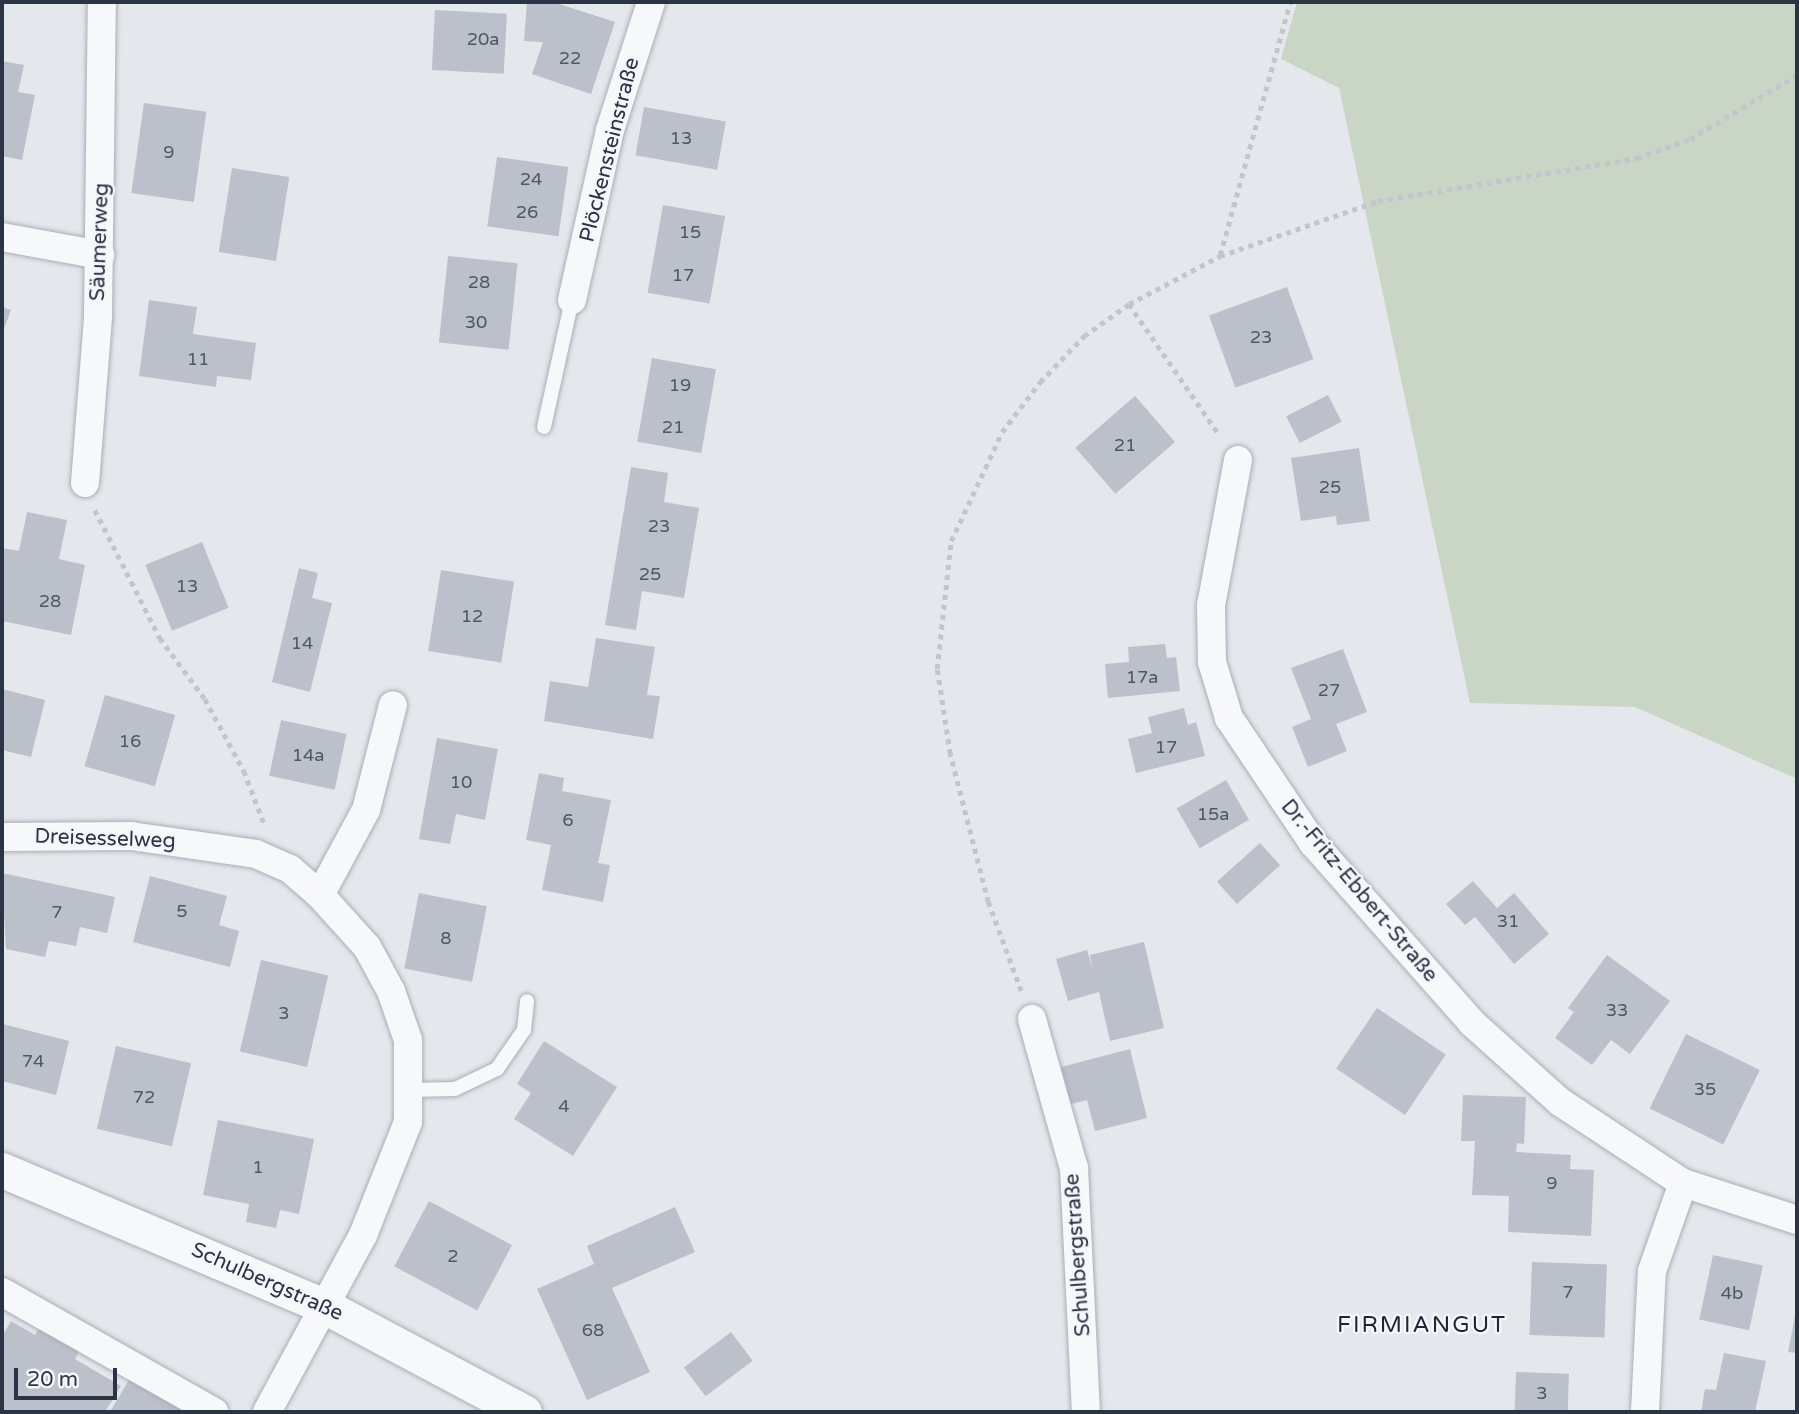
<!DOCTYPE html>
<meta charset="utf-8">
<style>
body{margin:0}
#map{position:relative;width:1799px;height:1414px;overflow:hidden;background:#e4e7ec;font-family:"Varela Round",sans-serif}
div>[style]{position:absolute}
.green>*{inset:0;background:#c9d6c5}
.building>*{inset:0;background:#bbc0ca;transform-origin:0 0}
.path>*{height:4.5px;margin-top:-2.25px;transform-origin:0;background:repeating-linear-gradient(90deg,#c2c5cb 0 5px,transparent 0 10px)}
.roads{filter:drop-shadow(0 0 2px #a9aeb7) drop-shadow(0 0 2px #a9aeb7)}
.service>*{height:14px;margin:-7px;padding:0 7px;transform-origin:7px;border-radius:7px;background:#f7f8fa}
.minor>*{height:28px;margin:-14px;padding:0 14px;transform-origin:14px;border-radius:14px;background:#f7f8fa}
.tertiary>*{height:35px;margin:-17.5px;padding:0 17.5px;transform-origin:17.5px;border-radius:17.5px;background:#f7f8fa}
span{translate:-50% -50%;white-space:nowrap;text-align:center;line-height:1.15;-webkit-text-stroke:5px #f4f6f9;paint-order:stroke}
.number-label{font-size:18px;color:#4f5766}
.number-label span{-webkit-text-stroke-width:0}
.street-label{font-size:21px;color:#2b3445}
.neighbourhood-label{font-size:23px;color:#1d2536;letter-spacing:2px}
.frame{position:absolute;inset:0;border:4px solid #2b3445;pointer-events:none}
.scale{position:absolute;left:14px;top:1368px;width:103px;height:32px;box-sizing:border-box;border:4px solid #2b3445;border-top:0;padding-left:9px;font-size:21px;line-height:24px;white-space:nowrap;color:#2b3445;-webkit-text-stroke:5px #f4f6f9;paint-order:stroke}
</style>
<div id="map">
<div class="green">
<i style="clip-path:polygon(1297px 2px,1797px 2px,1797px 779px,1635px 707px,1470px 703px,1339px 88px,1281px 59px)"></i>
</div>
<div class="building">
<i style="clip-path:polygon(527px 2px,556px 3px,615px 22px,591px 94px,532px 74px,543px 42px,524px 41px)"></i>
<i style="left:435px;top:10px;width:72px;height:60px;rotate:3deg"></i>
<i style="clip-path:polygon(2px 61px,24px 65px,18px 92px,35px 95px,22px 160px,2px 156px)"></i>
<i style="left:144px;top:103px;width:63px;height:91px;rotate:8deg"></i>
<i style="left:644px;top:107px;width:83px;height:49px;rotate:10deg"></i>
<i style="left:497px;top:157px;width:72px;height:70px;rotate:8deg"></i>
<i style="left:232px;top:168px;width:58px;height:85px;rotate:9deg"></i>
<i style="left:663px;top:205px;width:63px;height:89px;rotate:10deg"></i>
<i style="left:448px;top:256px;width:70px;height:87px;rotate:6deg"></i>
<i style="left:1287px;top:287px;width:77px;height:83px;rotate:70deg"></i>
<i style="clip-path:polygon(149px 300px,197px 307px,193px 334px,256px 343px,251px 380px,217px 376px,216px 387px,139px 376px)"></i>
<i style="clip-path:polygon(2px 307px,11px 310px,2px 334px)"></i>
<i style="left:652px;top:358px;width:65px;height:85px;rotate:10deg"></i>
<i style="left:1328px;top:395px;width:30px;height:47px;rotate:63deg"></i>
<i style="left:1135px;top:396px;width:61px;height:79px;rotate:49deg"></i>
<i style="clip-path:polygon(1359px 448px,1370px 521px,1337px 525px,1336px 516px,1301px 521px,1291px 458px)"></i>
<i style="clip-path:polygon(631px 467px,668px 473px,664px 502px,699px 508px,684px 598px,642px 591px,636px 630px,605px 625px)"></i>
<i style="clip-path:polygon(27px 512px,67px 520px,59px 559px,85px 565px,71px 635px,2px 621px,2px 548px,19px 551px)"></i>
<i style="left:202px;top:542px;width:71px;height:61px;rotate:68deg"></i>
<i style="clip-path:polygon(299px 568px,318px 573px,312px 598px,332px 603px,310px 692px,272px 682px)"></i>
<i style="left:441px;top:570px;width:74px;height:82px;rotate:9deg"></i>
<i style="clip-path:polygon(596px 638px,655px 647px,647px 695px,660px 696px,653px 739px,544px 721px,550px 681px,588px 687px)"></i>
<i style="clip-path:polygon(1165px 644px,1167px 658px,1176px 657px,1180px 691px,1108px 698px,1105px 664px,1129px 662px,1128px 647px)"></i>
<i style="clip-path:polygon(1343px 649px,1367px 712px,1336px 724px,1347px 751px,1308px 767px,1292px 727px,1311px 719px,1291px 668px)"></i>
<i style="clip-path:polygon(2px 689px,45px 700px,31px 757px,2px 750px)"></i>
<i style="left:105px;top:695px;width:73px;height:74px;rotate:16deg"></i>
<i style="clip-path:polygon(1184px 708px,1188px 725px,1196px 722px,1205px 756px,1136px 773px,1128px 739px,1152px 733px,1148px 717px)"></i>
<i style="left:281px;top:720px;width:67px;height:57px;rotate:12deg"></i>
<i style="clip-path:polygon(437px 738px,498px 749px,485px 820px,456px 814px,450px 844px,419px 839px)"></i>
<i style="clip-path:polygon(539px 773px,564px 778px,562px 791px,611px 800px,598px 863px,610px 865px,603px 902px,542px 890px,551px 845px,526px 840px)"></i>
<i style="left:1226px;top:780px;width:46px;height:57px;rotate:60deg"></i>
<i style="left:1260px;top:843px;width:30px;height:58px;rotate:48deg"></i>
<i style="clip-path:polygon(2px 873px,115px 897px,107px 933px,80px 927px,76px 946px,49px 941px,45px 957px,6px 949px)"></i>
<i style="clip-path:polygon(150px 876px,227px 896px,219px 925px,239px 931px,230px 967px,133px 942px)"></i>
<i style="clip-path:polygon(1473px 881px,1497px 908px,1514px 893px,1549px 934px,1514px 964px,1475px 917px,1465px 925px,1446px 904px)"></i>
<i style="left:419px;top:893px;width:69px;height:77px;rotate:11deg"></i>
<i style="clip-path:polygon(1144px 942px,1164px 1028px,1110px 1041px,1099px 992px,1068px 1001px,1056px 959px,1087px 950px,1093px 970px,1090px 955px)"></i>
<i style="clip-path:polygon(1607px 955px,1670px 1001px,1630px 1054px,1611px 1040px,1592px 1065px,1555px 1038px,1574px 1012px,1568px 1008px)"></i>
<i style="left:261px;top:960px;width:69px;height:94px;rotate:13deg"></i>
<i style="left:1377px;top:1008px;width:83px;height:73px;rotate:34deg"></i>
<i style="clip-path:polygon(3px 1024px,69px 1041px,56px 1095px,2px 1081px)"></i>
<i style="left:1686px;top:1034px;width:82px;height:83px;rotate:26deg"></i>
<i style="clip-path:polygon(544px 1041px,617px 1087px,573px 1156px,514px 1119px,531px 1093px,517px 1084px)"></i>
<i style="left:116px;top:1046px;width:77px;height:85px;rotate:13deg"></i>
<i style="clip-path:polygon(1130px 1049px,1147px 1118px,1095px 1131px,1087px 1100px,1071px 1104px,1061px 1067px)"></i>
<i style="clip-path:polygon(1463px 1095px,1526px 1097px,1524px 1144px,1517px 1143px,1516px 1152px,1571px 1155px,1570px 1169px,1594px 1170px,1591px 1236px,1508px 1232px,1509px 1196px,1472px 1195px,1475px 1141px,1461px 1141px)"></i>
<i style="clip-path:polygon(218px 1120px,314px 1139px,299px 1214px,280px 1210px,276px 1228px,246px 1222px,249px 1204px,203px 1195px)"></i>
<i style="left:429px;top:1201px;width:94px;height:74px;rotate:28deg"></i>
<i style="clip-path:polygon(675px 1207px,695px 1252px,612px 1288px,650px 1372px,587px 1400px,537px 1289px,594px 1264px,587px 1246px)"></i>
<i style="left:1713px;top:1255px;width:51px;height:66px;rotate:12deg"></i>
<i style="left:1532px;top:1262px;width:75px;height:73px;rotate:2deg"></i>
<i style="clip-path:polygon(1796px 1311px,1797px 1311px,1797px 1353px,1788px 1352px)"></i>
<i style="clip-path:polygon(11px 1321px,35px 1335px,40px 1327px,80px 1350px,75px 1359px,121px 1386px,105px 1412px,2px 1412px,2px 1337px)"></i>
<i style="left:731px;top:1332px;width:36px;height:59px;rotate:53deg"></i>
<i style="clip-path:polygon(1724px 1353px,1766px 1361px,1755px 1412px,1701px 1412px,1705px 1389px,1716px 1390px)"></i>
<i style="left:1516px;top:1372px;width:53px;height:40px;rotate:2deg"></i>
<i style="clip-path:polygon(130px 1378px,187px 1412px,110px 1412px)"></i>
</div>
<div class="path">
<i style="left:1220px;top:255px;width:263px;rotate:-74.5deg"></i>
<i style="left:1129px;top:304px;width:160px;rotate:55.4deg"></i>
<i style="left:95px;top:510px;width:144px;rotate:63.1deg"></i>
<i style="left:160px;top:638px;width:76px;rotate:53.6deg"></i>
<i style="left:205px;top:699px;width:82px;rotate:61.6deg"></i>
<i style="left:244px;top:771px;width:56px;rotate:69deg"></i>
<i style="left:1021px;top:991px;width:95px;rotate:-110.3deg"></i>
<i style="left:988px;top:902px;width:153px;rotate:-104.4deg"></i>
<i style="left:950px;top:754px;width:86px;rotate:-98.7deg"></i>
<i style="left:937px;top:669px;width:129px;rotate:-83.8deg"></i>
<i style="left:951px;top:541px;width:120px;rotate:-64.9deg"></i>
<i style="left:1002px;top:432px;width:63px;rotate:-52.8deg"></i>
<i style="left:1040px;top:382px;width:64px;rotate:-46.3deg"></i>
<i style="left:1084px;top:336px;width:55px;rotate:-35.4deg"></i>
<i style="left:1129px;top:304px;width:103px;rotate:-27.8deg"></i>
<i style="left:1220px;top:256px;width:167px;rotate:-19.2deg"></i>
<i style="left:1378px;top:201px;width:263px;rotate:-9.4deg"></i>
<i style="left:1637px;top:158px;width:56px;rotate:-19.7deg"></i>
<i style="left:1690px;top:139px;width:125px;rotate:-30.9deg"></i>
</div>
<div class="roads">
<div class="service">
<i style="left:544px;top:427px;width:130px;rotate:-77.6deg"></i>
<i style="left:412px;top:1090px;width:43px;rotate:-1.3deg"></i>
<i style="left:455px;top:1089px;width:47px;rotate:-25.5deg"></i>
<i style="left:497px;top:1069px;width:47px;rotate:-55.3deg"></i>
<i style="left:524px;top:1030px;width:29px;rotate:-84deg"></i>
</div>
<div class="minor">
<i style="left:2px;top:237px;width:100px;rotate:10.4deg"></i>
<i style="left:572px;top:300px;width:174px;rotate:-77.4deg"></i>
<i style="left:610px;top:130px;width:134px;rotate:-72.2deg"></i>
<i style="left:1238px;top:460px;width:147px;rotate:100.5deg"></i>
<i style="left:1211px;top:605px;width:57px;rotate:89deg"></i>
<i style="left:1212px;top:662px;width:59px;rotate:73.1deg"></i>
<i style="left:1229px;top:718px;width:151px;rotate:56.1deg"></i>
<i style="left:1313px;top:843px;width:240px;rotate:48.5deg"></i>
<i style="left:1472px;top:1023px;width:118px;rotate:41.9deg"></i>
<i style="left:1560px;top:1102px;width:147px;rotate:33.4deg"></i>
<i style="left:1683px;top:1183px;width:120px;rotate:18deg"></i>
<i style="left:85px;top:483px;width:168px;rotate:-85.5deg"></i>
<i style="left:98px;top:316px;width:314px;rotate:-89.3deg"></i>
<i style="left:2px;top:837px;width:129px;rotate:-0.4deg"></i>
<i style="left:131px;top:836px;width:126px;rotate:8.2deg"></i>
<i style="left:256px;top:854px;width:37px;rotate:24deg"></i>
<i style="left:290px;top:869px;width:40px;rotate:41deg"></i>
<i style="left:320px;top:895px;width:70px;rotate:47.9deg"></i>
<i style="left:367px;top:947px;width:50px;rotate:61.4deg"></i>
<i style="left:391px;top:991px;width:52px;rotate:70.9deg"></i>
<i style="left:408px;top:1040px;width:82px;rotate:90deg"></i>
<i style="left:408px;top:1122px;width:122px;rotate:111.7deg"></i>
<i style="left:363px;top:1235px;width:201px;rotate:118.5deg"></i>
<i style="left:320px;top:895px;width:97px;rotate:-61.6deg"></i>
<i style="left:366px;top:810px;width:108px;rotate:-75.6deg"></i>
<i style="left:1032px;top:1019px;width:155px;rotate:74.3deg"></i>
<i style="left:1074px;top:1168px;width:244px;rotate:87.2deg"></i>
<i style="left:2px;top:1292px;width:244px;rotate:29.5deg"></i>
<i style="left:1645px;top:1412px;width:141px;rotate:-87.2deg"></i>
<i style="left:1652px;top:1271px;width:93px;rotate:-70.6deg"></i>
</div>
<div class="tertiary">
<i style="left:2px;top:1170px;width:354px;rotate:22.9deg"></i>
<i style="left:328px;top:1308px;width:222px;rotate:28deg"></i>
</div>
</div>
<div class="number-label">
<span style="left:483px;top:39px">20a</span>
<span style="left:570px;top:58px">22</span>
<span style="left:681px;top:138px">13</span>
<span style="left:169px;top:152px">9</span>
<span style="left:531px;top:179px">24</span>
<span style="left:527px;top:212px">26</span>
<span style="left:690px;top:232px">15</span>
<span style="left:683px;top:275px">17</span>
<span style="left:479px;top:282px">28</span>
<span style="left:476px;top:322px">30</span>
<span style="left:1261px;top:337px">23</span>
<span style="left:198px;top:359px">11</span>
<span style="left:680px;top:385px">19</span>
<span style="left:673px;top:427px">21</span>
<span style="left:1125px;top:445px">21</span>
<span style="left:1330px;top:487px">25</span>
<span style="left:659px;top:526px">23</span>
<span style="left:650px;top:574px">25</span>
<span style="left:187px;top:586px">13</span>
<span style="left:50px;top:601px">28</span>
<span style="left:472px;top:616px">12</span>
<span style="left:302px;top:643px">14</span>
<span style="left:1142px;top:677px">17a</span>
<span style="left:1329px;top:690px">27</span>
<span style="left:130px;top:741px">16</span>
<span style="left:1166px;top:747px">17</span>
<span style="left:308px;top:755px">14a</span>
<span style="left:461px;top:782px">10</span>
<span style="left:1213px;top:814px">15a</span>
<span style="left:568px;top:820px">6</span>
<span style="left:182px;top:911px">5</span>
<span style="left:57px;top:912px">7</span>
<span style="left:1508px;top:921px">31</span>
<span style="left:446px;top:938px">8</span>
<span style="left:1617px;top:1010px">33</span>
<span style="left:284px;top:1013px">3</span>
<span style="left:33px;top:1061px">74</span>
<span style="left:1705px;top:1089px">35</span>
<span style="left:144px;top:1097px">72</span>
<span style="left:564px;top:1106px">4</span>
<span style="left:258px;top:1167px">1</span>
<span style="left:1552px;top:1183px">9</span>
<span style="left:453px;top:1256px">2</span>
<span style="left:1568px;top:1292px">7</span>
<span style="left:1732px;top:1293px">4b</span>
<span style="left:593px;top:1330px">68</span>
<span style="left:1542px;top:1393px">3</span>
</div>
<div class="street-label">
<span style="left:610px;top:150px;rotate:-76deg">Plöckensteinstraße</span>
<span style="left:100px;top:242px;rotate:-88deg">Säumerweg</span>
<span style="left:105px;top:839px;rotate:2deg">Dreisesselweg</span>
<span style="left:1359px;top:891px;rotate:50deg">Dr.-Fritz-Ebbert-Straße</span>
<span style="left:1078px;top:1255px;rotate:-94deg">Schulbergstraße</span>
<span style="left:267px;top:1282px;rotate:24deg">Schulbergstraße</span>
</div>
<div class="neighbourhood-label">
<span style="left:1422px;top:1325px">FIRMIANGUT</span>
</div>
<div class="frame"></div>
<div class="scale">20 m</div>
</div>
